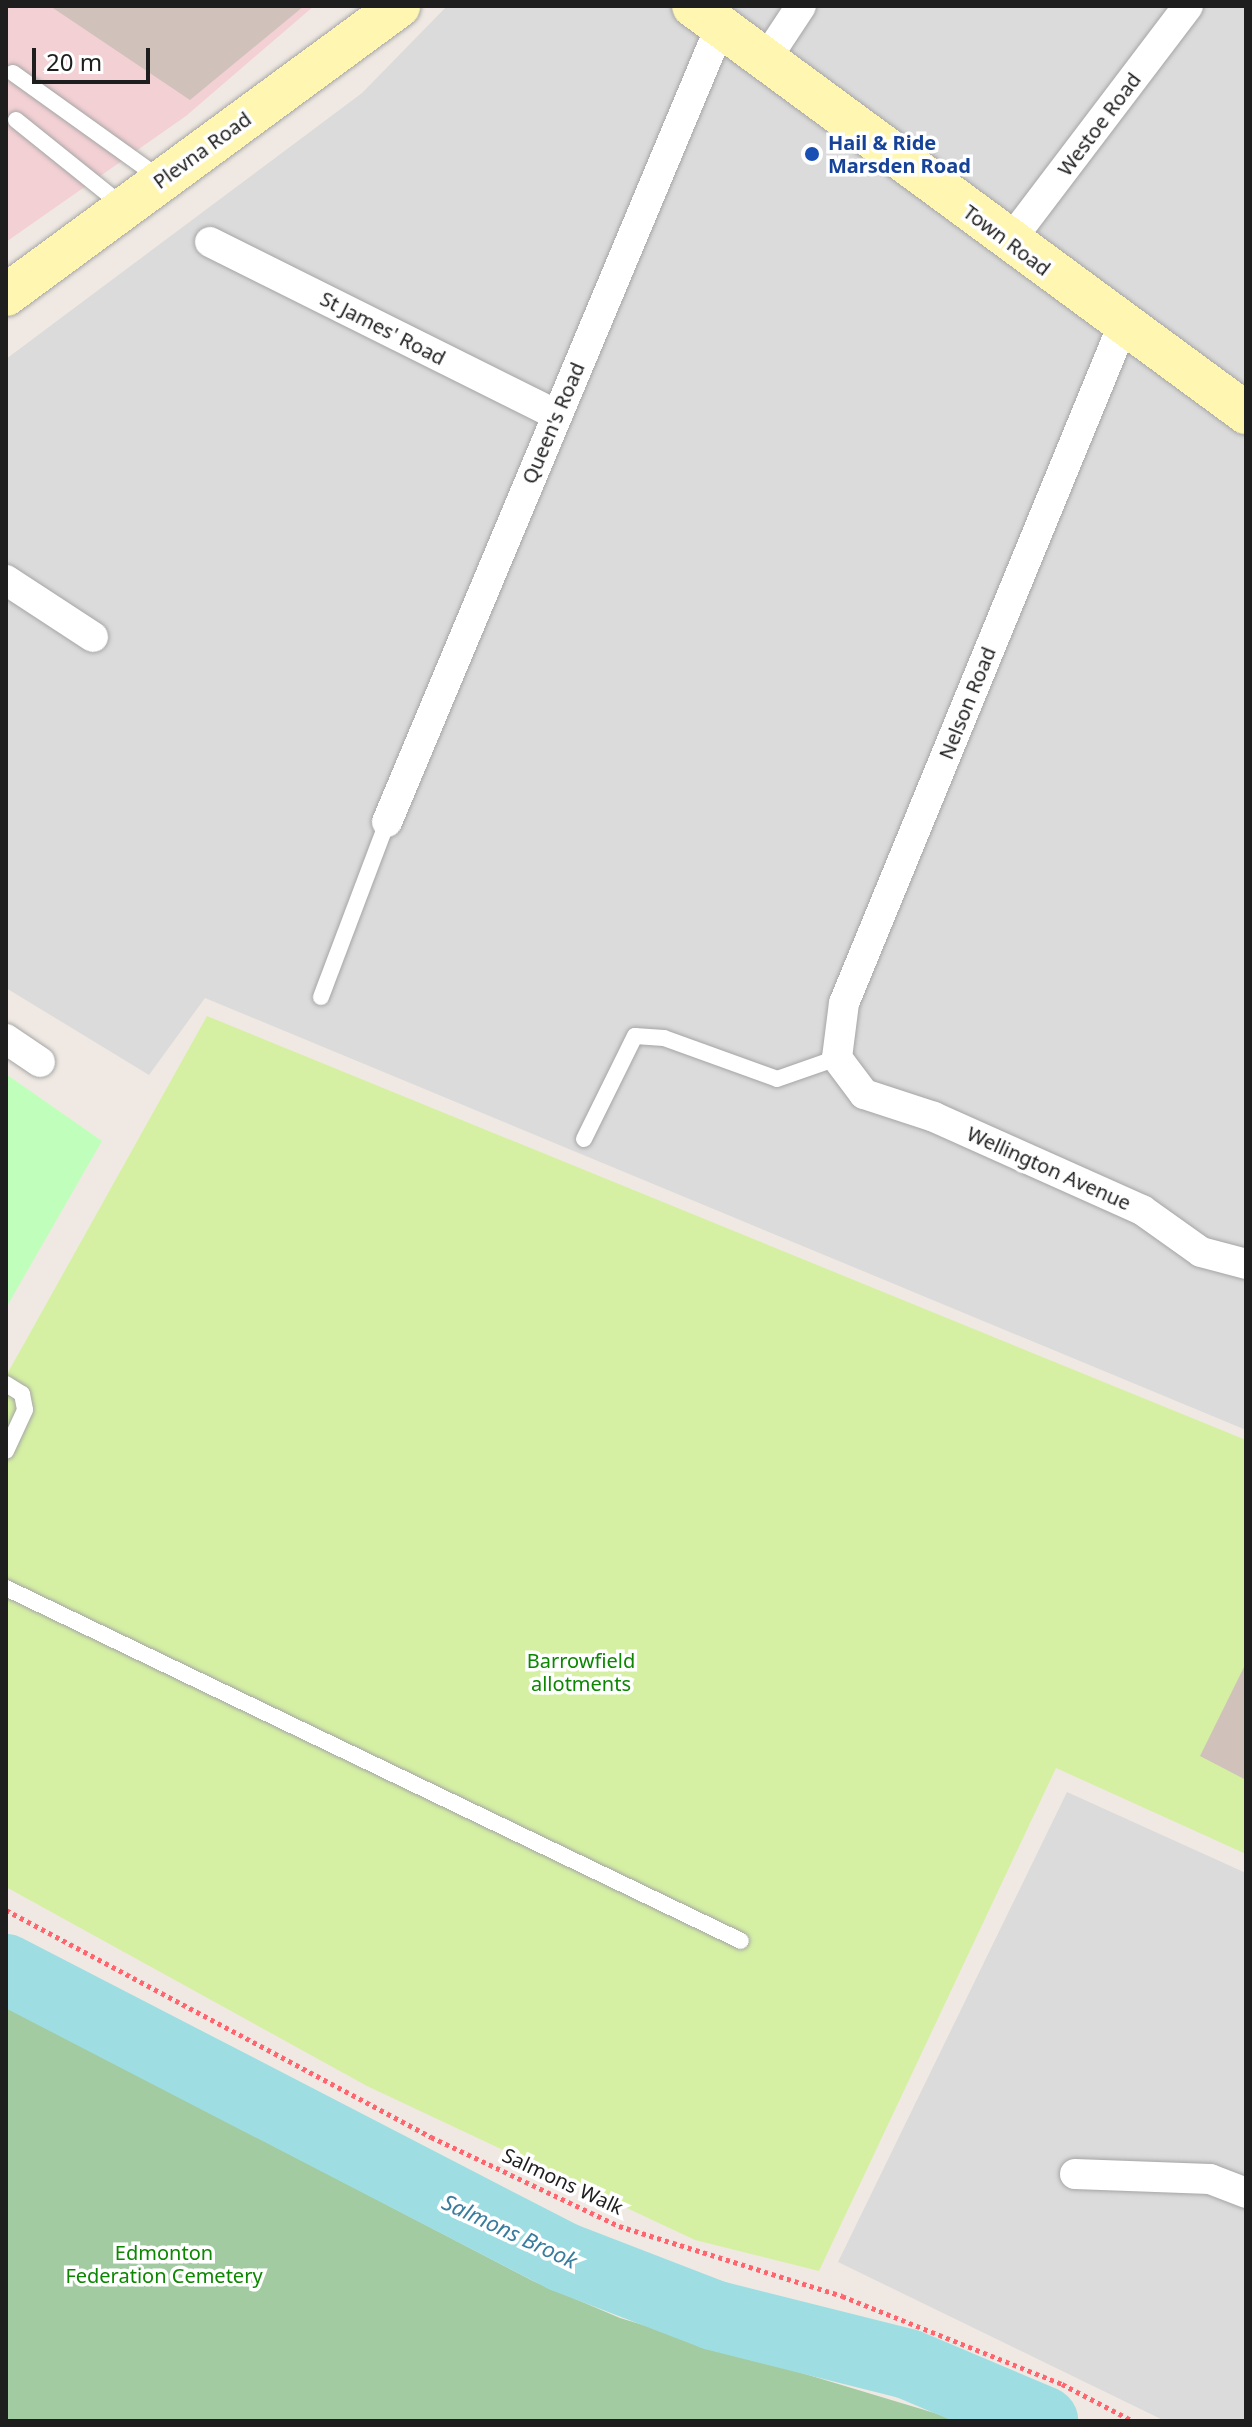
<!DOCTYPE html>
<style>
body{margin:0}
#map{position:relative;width:1252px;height:2427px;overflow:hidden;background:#f0e9e3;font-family:"Noto Sans",sans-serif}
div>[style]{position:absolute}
.residential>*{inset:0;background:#dcdbdb}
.commercial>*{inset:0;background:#f3d0d4}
.grass>*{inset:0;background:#d5f0a3}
.cemetery>*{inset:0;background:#a2cba1}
.park>*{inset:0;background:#c0ffbb}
.river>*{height:70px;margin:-35px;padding:0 35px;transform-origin:35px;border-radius:35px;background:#9edee2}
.building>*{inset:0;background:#d0c1bb}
.path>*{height:5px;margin-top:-2.5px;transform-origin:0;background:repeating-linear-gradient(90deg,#ff656e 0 4px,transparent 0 8px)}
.roads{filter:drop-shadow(0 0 2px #a5a5a5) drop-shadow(0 0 2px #a5a5a5)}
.lane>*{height:16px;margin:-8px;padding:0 8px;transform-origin:8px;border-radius:8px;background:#fff}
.street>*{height:30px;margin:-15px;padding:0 15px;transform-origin:15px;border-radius:15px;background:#fff}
.secondary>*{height:42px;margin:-21px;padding:0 21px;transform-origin:21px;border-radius:21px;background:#fff6b2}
.dots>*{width:22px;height:22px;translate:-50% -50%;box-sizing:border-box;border:4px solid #fff;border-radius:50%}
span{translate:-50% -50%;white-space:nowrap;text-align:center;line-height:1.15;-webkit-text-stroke:7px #fff;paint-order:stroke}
.street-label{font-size:20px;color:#1e1e1e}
.transit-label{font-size:20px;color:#164399;font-weight:700}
.left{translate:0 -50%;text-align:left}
.park-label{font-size:20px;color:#0b8700}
.water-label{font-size:22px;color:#397c9e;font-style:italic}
.frame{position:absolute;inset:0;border:8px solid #1e1e1e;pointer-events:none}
.scale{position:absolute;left:32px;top:48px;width:118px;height:36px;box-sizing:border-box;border:4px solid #1e1e1e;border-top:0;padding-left:10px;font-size:24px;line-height:28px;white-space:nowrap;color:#1e1e1e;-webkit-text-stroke:6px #fff;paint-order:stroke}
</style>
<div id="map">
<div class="residential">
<i style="clip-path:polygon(447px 6px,1246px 6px,1246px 1430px,205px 998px,149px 1075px,6px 988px,6px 359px,362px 93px)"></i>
<i style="clip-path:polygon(1067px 1792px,1246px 1873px,1246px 2421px,1165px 2421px,838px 2262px)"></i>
</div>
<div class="commercial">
<i style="clip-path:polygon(6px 6px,314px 6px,186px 116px,6px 242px)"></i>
</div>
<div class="grass">
<i style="clip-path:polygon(207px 1016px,1246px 1440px,1246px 1854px,1056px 1768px,819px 2271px,695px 2240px,367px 2086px,6px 1887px,6px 1376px)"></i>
</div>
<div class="cemetery">
<i style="clip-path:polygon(6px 2006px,533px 2281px,620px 2318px,961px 2421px,6px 2421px)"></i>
</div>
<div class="park">
<i style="clip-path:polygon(6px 1074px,102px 1141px,6px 1308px)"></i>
</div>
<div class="river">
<i style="left:6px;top:1969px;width:627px;rotate:27.34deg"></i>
<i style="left:563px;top:2257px;width:161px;rotate:21.1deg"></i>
<i style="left:713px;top:2315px;width:201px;rotate:14.1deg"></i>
<i style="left:908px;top:2364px;width:147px;rotate:22.9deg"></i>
</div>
<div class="building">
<i style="clip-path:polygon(50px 6px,304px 6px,190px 100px)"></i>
<i style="clip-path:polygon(1246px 1663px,1246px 1780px,1200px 1756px)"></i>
</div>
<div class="path">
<i style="left:6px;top:1910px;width:482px;rotate:28.1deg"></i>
<i style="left:431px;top:2137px;width:208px;rotate:25.3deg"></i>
<i style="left:619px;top:2226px;width:234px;rotate:17.4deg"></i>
<i style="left:842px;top:2296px;width:237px;rotate:21.8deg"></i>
<i style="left:1062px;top:2384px;width:80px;rotate:27.5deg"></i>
</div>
<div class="roads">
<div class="lane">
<i style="left:13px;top:73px;width:182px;rotate:35.6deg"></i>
<i style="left:16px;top:120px;width:137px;rotate:38.8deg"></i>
<i style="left:321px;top:997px;width:187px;rotate:-69.3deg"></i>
<i style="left:584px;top:1139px;width:115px;rotate:-63.7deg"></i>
<i style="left:635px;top:1036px;width:29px;rotate:4deg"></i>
<i style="left:664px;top:1038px;width:120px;rotate:19.9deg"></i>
<i style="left:777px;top:1079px;width:64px;rotate:-19.3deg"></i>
<i style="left:6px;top:1384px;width:19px;rotate:32deg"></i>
<i style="left:22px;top:1394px;width:16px;rotate:79deg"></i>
<i style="left:25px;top:1410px;width:45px;rotate:114.9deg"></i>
<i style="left:6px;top:1588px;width:815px;rotate:25.65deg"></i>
</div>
<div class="street">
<i style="left:768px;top:56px;width:60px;rotate:-56.6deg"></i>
<i style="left:210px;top:242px;width:388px;rotate:26.5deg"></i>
<i style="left:1009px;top:242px;width:296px;rotate:-52.8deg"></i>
<i style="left:1122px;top:327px;width:731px;rotate:112.35deg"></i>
<i style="left:844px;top:1003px;width:55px;rotate:97.3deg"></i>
<i style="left:837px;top:1058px;width:45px;rotate:53.1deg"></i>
<i style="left:864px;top:1094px;width:74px;rotate:18.2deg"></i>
<i style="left:934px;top:1117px;width:228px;rotate:24.1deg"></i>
<i style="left:1142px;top:1210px;width:72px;rotate:35.4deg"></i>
<i style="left:1201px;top:1252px;width:47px;rotate:14.9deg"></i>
<i style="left:6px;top:580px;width:104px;rotate:33.2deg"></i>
<i style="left:387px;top:822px;width:864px;rotate:-67.26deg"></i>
<i style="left:6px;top:1039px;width:41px;rotate:34.1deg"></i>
<i style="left:1075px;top:2174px;width:135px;rotate:2.1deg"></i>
<i style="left:1210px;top:2179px;width:39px;rotate:21deg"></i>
</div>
<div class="secondary">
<i style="left:693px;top:6px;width:687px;rotate:36.35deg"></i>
<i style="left:6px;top:295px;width:488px;rotate:-36.3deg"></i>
</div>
</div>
<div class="dots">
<i style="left:812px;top:154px;background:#1a4fb4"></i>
</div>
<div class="street-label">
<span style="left:1099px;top:124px;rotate:-53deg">Westoe Road</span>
<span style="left:202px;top:150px;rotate:-36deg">Plevna Road</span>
<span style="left:1007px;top:240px;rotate:37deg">Town Road</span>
<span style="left:383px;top:328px;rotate:27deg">St James' Road</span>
<span style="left:553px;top:423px;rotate:-67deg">Queen's Road</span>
<span style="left:967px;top:703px;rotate:-68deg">Nelson Road</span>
<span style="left:1049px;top:1168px;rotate:24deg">Wellington Avenue</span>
<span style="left:563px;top:2181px;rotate:25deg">Salmons Walk</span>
</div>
<div class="transit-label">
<span class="left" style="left:828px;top:154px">Hail &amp; Ride<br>Marsden Road</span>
</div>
<div class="park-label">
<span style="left:581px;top:1672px">Barrowfield<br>allotments</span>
<span style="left:164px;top:2264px">Edmonton<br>Federation Cemetery</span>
</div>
<div class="water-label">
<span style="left:510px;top:2231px;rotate:25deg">Salmons Brook</span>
</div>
<div class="frame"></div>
<div class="scale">20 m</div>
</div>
